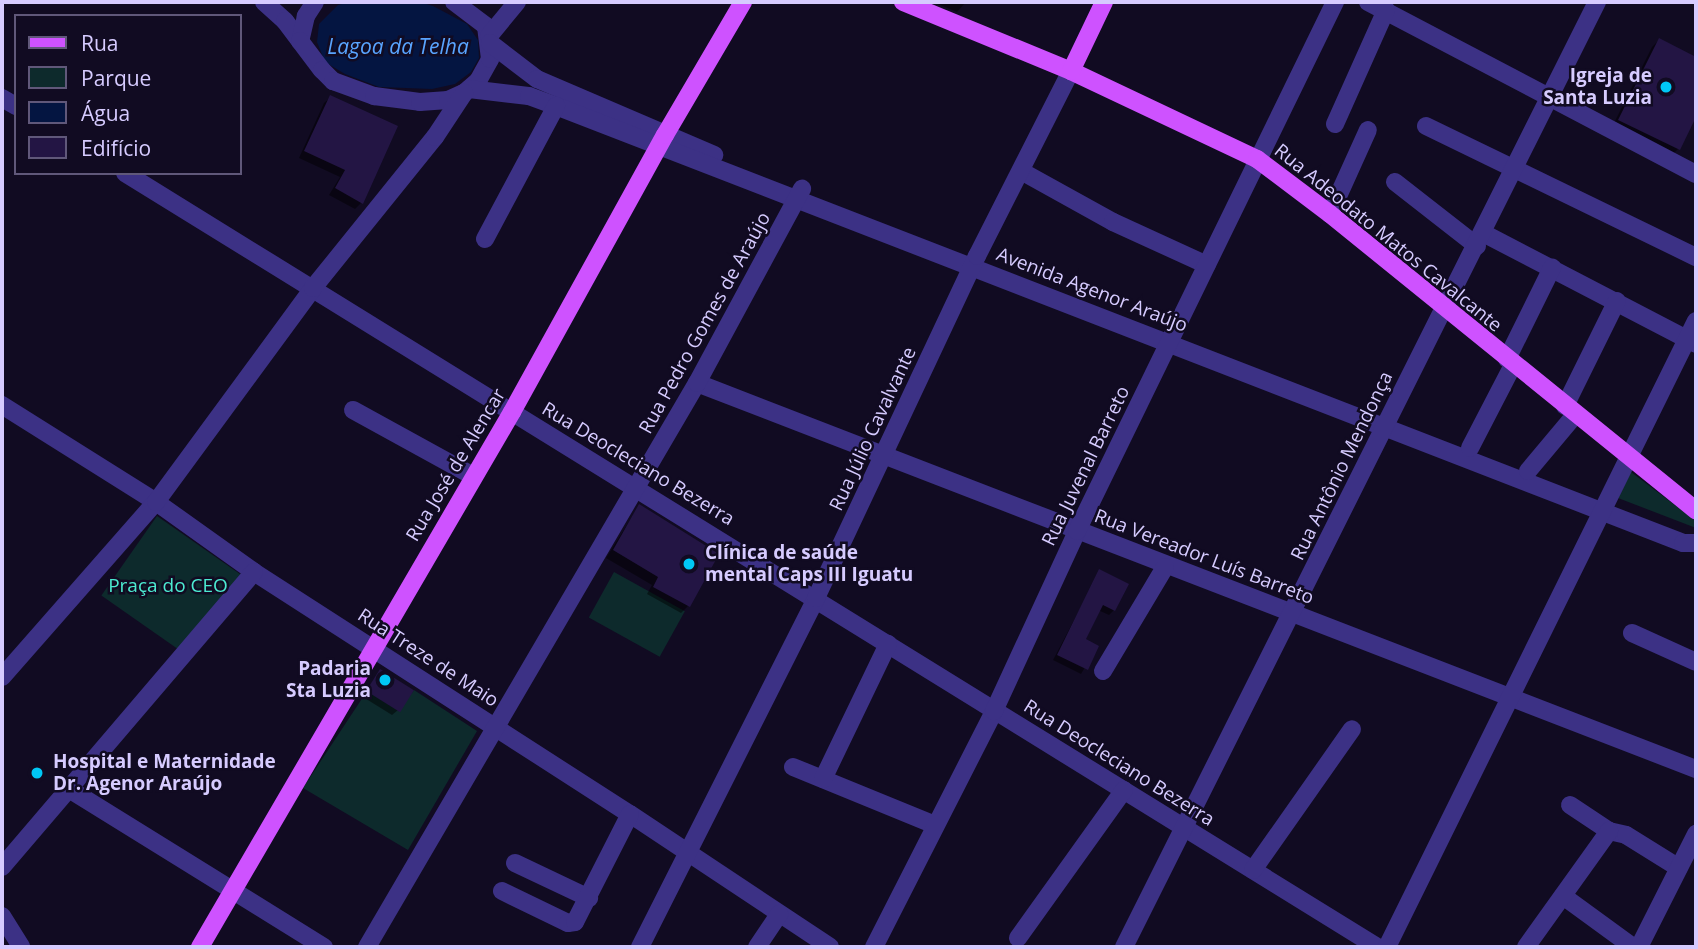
<!DOCTYPE html>
<meta charset="utf-8">
<style>
body{margin:0}
#map{position:relative;width:1698px;height:949px;overflow:hidden;background:#110b22;font-family:"Open Sans",sans-serif}
div>[style]{position:absolute}
.green>*{inset:0;background:#0d2a2c;transform-origin:0 0}
.water>*{inset:0;background:#041541}
.shadow>*{inset:0;background:#0007}
.building>*{inset:0;background:#231544;transform-origin:0 0}
.minor>*{height:18px;margin:-9px;padding:0 9px;transform-origin:9px;border-radius:9px;background:#3c3185}
.major>*{height:18px;margin:-9px;padding:0 9px;transform-origin:9px;border-radius:9px;background:#ce52ff}
.dots>*{width:19px;height:19px;translate:-50% -50%;box-sizing:border-box;border:4px solid #110b22;border-radius:50%}
span{translate:-50% -50%;white-space:nowrap;text-align:center;line-height:1.15;-webkit-text-stroke:5px #110b22;paint-order:stroke}
.poi-label{font-size:19px;color:#d6cbff;font-weight:700}
.right{translate:-100% -50%;text-align:right}
.left{translate:0 -50%;text-align:left}
.street-label{font-size:19px;color:#d6cbff}
.park-label{font-size:19px;color:#4cead1}
.water-label{font-size:21px;color:#59a4ff;font-style:italic}
.frame{position:absolute;inset:0;border:4px solid #d6cbff;pointer-events:none}
.legend{position:absolute;left:14px;top:14px;width:228px;height:161px;box-sizing:border-box;background:#110b22;border:2px solid #60587a;margin:0;padding:9px 12px;list-style:none;font-size:21px;color:#d6cbff}
.legend li{display:flex;align-items:center;gap:14px;height:35px}
.legend b{width:35px;border:2px solid #60587a}
</style>
<div id="map">
<div class="green">
<i style="clip-path:polygon(1631px 472px,1696px 521px,1696px 528px,1618px 498px)"></i>
<i style="left:157px;top:516px;width:106px;height:97px;rotate:35deg"></i>
<i style="left:614px;top:572px;width:81px;height:52px;rotate:29deg"></i>
<i style="clip-path:polygon(414px 690px,477px 731px,408px 850px,303px 788px,367px 691px,399px 711px)"></i>
</div>
<div class="water">
<i style="clip-path:polygon(349px 2px,420px 2px,433px 6px,467px 24px,478px 40px,479px 58px,471px 72px,455px 84px,432px 89px,379px 87px,345px 74px,325px 62px,317px 42px,319px 24px,338px 5px)"></i>
</div>
<div class="shadow">
<i style="clip-path:polygon(933px 2px,966px 2px,957px 12px)"></i>
<i style="clip-path:polygon(1659px 40px,1696px 58px,1696px 113px,1678px 149px,1671px 156px,1612px 127px,1652px 47px)"></i>
<i style="clip-path:polygon(331px 97px,396px 127px,361px 203px,355px 209px,329px 195px,340px 177px,299px 158px,324px 103px)"></i>
<i style="clip-path:polygon(639px 506px,688px 606px,681px 613px,647px 594px,652px 585px,606px 558px)"></i>
<i style="clip-path:polygon(1100px 571px,1114px 610px,1109px 615px,1098px 610px,1084px 640px,1097px 647px,1081px 674px,1053px 660px)"></i>
<i style="clip-path:polygon(380px 671px,398px 710px,392px 715px,363px 697px)"></i>
</div>
<div class="building">
<i style="clip-path:polygon(1659px 38px,1696px 57px,1696px 117px,1680px 150px,1618px 120px)"></i>
<i style="clip-path:polygon(330px 95px,398px 126px,363px 204px,335px 188px,345px 170px,304px 151px)"></i>
<i style="clip-path:polygon(639px 504px,719px 554px,690px 607px,653px 587px,658px 577px,613px 550px)"></i>
<i style="clip-path:polygon(1099px 569px,1129px 584px,1115px 611px,1103px 605px,1086px 639px,1099px 646px,1088px 670px,1057px 655px)"></i>
<i style="left:380px;top:669px;width:40px;height:26px;rotate:32deg"></i>
</div>
<div class="minor">
<i style="left:264px;top:2px;width:28px;rotate:42deg"></i>
<i style="left:285px;top:21px;width:25px;rotate:53deg"></i>
<i style="left:315px;top:2px;width:17px;rotate:123deg"></i>
<i style="left:306px;top:16px;width:26px;rotate:103deg"></i>
<i style="left:300px;top:41px;width:36px;rotate:53deg"></i>
<i style="left:322px;top:70px;width:16px;rotate:45deg"></i>
<i style="left:333px;top:81px;width:44px;rotate:20.1deg"></i>
<i style="left:374px;top:96px;width:46px;rotate:7.4deg"></i>
<i style="left:420px;top:102px;width:28px;rotate:-4deg"></i>
<i style="left:448px;top:100px;width:17px;rotate:-24deg"></i>
<i style="left:464px;top:93px;width:18px;rotate:-41deg"></i>
<i style="left:478px;top:81px;width:25px;rotate:-61deg"></i>
<i style="left:490px;top:59px;width:33px;rotate:-97deg"></i>
<i style="left:486px;top:26px;width:40px;rotate:-143deg"></i>
<i style="left:1368px;top:2px;width:370px;rotate:27.7deg"></i>
<i style="left:489px;top:36px;width:44px;rotate:-50.5deg"></i>
<i style="left:490px;top:43px;width:59px;rotate:37.5deg"></i>
<i style="left:537px;top:79px;width:193px;rotate:23.2deg"></i>
<i style="left:469px;top:89px;width:60px;rotate:6.7deg"></i>
<i style="left:529px;top:96px;width:29px;rotate:20deg"></i>
<i style="left:556px;top:106px;width:1209px;rotate:21.19deg"></i>
<i style="left:1683px;top:543px;width:13px"></i>
<i style="left:2px;top:98px;width:16px;rotate:30deg"></i>
<i style="left:1335px;top:124px;width:125px;rotate:-65.9deg"></i>
<i style="left:1426px;top:126px;width:300px;rotate:25.9deg"></i>
<i style="left:1021px;top:171px;width:105px;rotate:29deg"></i>
<i style="left:1113px;top:222px;width:103px;rotate:24.6deg"></i>
<i style="left:125px;top:173px;width:1472px;rotate:31.72deg"></i>
<i style="left:1395px;top:182px;width:104px;rotate:38deg"></i>
<i style="left:1330px;top:214px;width:92px;rotate:-65.7deg"></i>
<i style="left:1483px;top:233px;width:240px;rotate:27.5deg"></i>
<i style="left:485px;top:239px;width:151px;rotate:-61.9deg"></i>
<i style="left:1507px;top:359px;width:102px;rotate:-63.7deg"></i>
<i style="left:697px;top:383px;width:1071px;rotate:21.13deg"></i>
<i style="left:2px;top:405px;width:182px;rotate:32.2deg"></i>
<i style="left:156px;top:502px;width:120px;rotate:35.5deg"></i>
<i style="left:254px;top:572px;width:447px;rotate:32.8deg"></i>
<i style="left:630px;top:814px;width:240px;rotate:33.6deg"></i>
<i style="left:1565px;top:406px;width:117px;rotate:-63.7deg"></i>
<i style="left:353px;top:410px;width:137px;rotate:28.8deg"></i>
<i style="left:1470px;top:448px;width:93px;rotate:-62.6deg"></i>
<i style="left:1528px;top:471px;width:73px;rotate:-50deg"></i>
<i style="left:1632px;top:633px;width:70px;rotate:24.4deg"></i>
<i style="left:1103px;top:671px;width:121px;rotate:-59.2deg"></i>
<i style="left:2px;top:677px;width:233px;rotate:-48.7deg"></i>
<i style="left:156px;top:502px;width:265px;rotate:-53.7deg"></i>
<i style="left:313px;top:288px;width:194px;rotate:-51.1deg"></i>
<i style="left:435px;top:137px;width:53px;rotate:-56.6deg"></i>
<i style="left:793px;top:767px;width:153px;rotate:22.2deg"></i>
<i style="left:823px;top:779px;width:150px;rotate:-64.3deg"></i>
<i style="left:69px;top:789px;width:300px;rotate:31.8deg"></i>
<i style="left:1570px;top:805px;width:47px;rotate:33.7deg"></i>
<i style="left:1609px;top:831px;width:17px;rotate:13deg"></i>
<i style="left:1626px;top:835px;width:62px;rotate:31.9deg"></i>
<i style="left:515px;top:863px;width:82px;rotate:25.3deg"></i>
<i style="left:2px;top:867px;width:388px;rotate:-49.5deg"></i>
<i style="left:1253px;top:870px;width:172px;rotate:-54.9deg"></i>
<i style="left:502px;top:891px;width:73px;rotate:25.9deg"></i>
<i style="left:568px;top:923px;width:7px;rotate:-8deg"></i>
<i style="left:575px;top:922px;width:121px;rotate:-63deg"></i>
<i style="left:1563px;top:896px;width:87px;rotate:36.1deg"></i>
<i style="left:2px;top:916px;width:36px;rotate:58deg"></i>
<i style="left:1018px;top:938px;width:182px;rotate:-54.4deg"></i>
<i style="left:367px;top:947px;width:653px;rotate:-59.67deg"></i>
<i style="left:697px;top:383px;width:221px;rotate:-61.6deg"></i>
<i style="left:640px;top:947px;width:391px;rotate:-63.2deg"></i>
<i style="left:816px;top:598px;width:378px;rotate:-64.8deg"></i>
<i style="left:977px;top:256px;width:208px;rotate:-63.1deg"></i>
<i style="left:757px;top:947px;width:40px;rotate:-56deg"></i>
<i style="left:874px;top:947px;width:265px;rotate:-63deg"></i>
<i style="left:994px;top:711px;width:198px;rotate:-65.2deg"></i>
<i style="left:1077px;top:531px;width:589px;rotate:-64deg"></i>
<i style="left:1124px;top:947px;width:1057px;rotate:-63.41deg"></i>
<i style="left:1387px;top:947px;width:698px;rotate:-63.73deg"></i>
<i style="left:1526px;top:947px;width:143px;rotate:-54.4deg"></i>
<i style="left:1639px;top:947px;width:127px;rotate:-63.2deg"></i>
</div>
<div class="major">
<i style="left:903px;top:2px;width:182px;rotate:22.3deg"></i>
<i style="left:1071px;top:71px;width:206px;rotate:25.3deg"></i>
<i style="left:1257px;top:159px;width:91px;rotate:37deg"></i>
<i style="left:1330px;top:214px;width:471px;rotate:39deg"></i>
<i style="left:1071px;top:71px;width:76px;rotate:-64.4deg"></i>
<i style="left:200px;top:947px;width:619px;rotate:-59.75deg"></i>
<i style="left:512px;top:412px;width:316px;rotate:-61.1deg"></i>
<i style="left:665px;top:135px;width:154px;rotate:-59.6deg"></i>
</div>
<div class="dots">
<i style="left:1666px;top:87px;background:#00c8f6"></i>
<i style="left:689px;top:564px;background:#00c8f6"></i>
<i style="left:385px;top:680px;background:#00c8f6"></i>
<i style="left:37px;top:773px;background:#00c8f6"></i>
</div>
<div class="poi-label">
<span class="right" style="left:1652px;top:87px">Igreja de<br>Santa Luzia</span>
<span class="left" style="left:705px;top:564px">Clínica de saúde<br>mental Caps III Iguatu</span>
<span class="right" style="left:371px;top:680px">Padaria<br>Sta Luzia</span>
<span class="left" style="left:53px;top:773px">Hospital e Maternidade<br>Dr. Agenor Araújo</span>
</div>
<div class="street-label">
<span style="left:1388px;top:238px;rotate:39deg">Rua Adeodato Matos Cavalcante</span>
<span style="left:1092px;top:290px;rotate:21deg">Avenida Agenor Araújo</span>
<span style="left:705px;top:323px;rotate:-61deg">Rua Pedro Gomes de Araújo</span>
<span style="left:873px;top:429px;rotate:-65deg">Rua Júlio Cavalvante</span>
<span style="left:638px;top:464px;rotate:31deg">Rua Deocleciano Bezerra</span>
<span style="left:456px;top:465px;rotate:-59deg">Rua José de Alencar</span>
<span style="left:1086px;top:466px;rotate:-64deg">Rua Juvenal Barreto</span>
<span style="left:1342px;top:466px;rotate:-64deg">Rua Antônio Mendonça</span>
<span style="left:1204px;top:557px;rotate:21deg">Rua Vereador Luís Barreto</span>
<span style="left:428px;top:658px;rotate:33deg">Rua Treze de Maio</span>
<span style="left:1119px;top:763px;rotate:32deg">Rua Deocleciano Bezerra</span>
</div>
<div class="park-label">
<span style="left:168px;top:586px">Praça do CEO</span>
</div>
<div class="water-label">
<span style="left:398px;top:46px">Lagoa da Telha</span>
</div>
<div class="frame"></div>
<ul class="legend">
<li><b style="height:9px;background:#ce52ff"></b>Rua</li>
<li><b style="height:19px;background:#0d2a2c"></b>Parque</li>
<li><b style="height:19px;background:#041541"></b>Água</li>
<li><b style="height:19px;background:#231544"></b>Edifício</li>
</ul>
</div>
